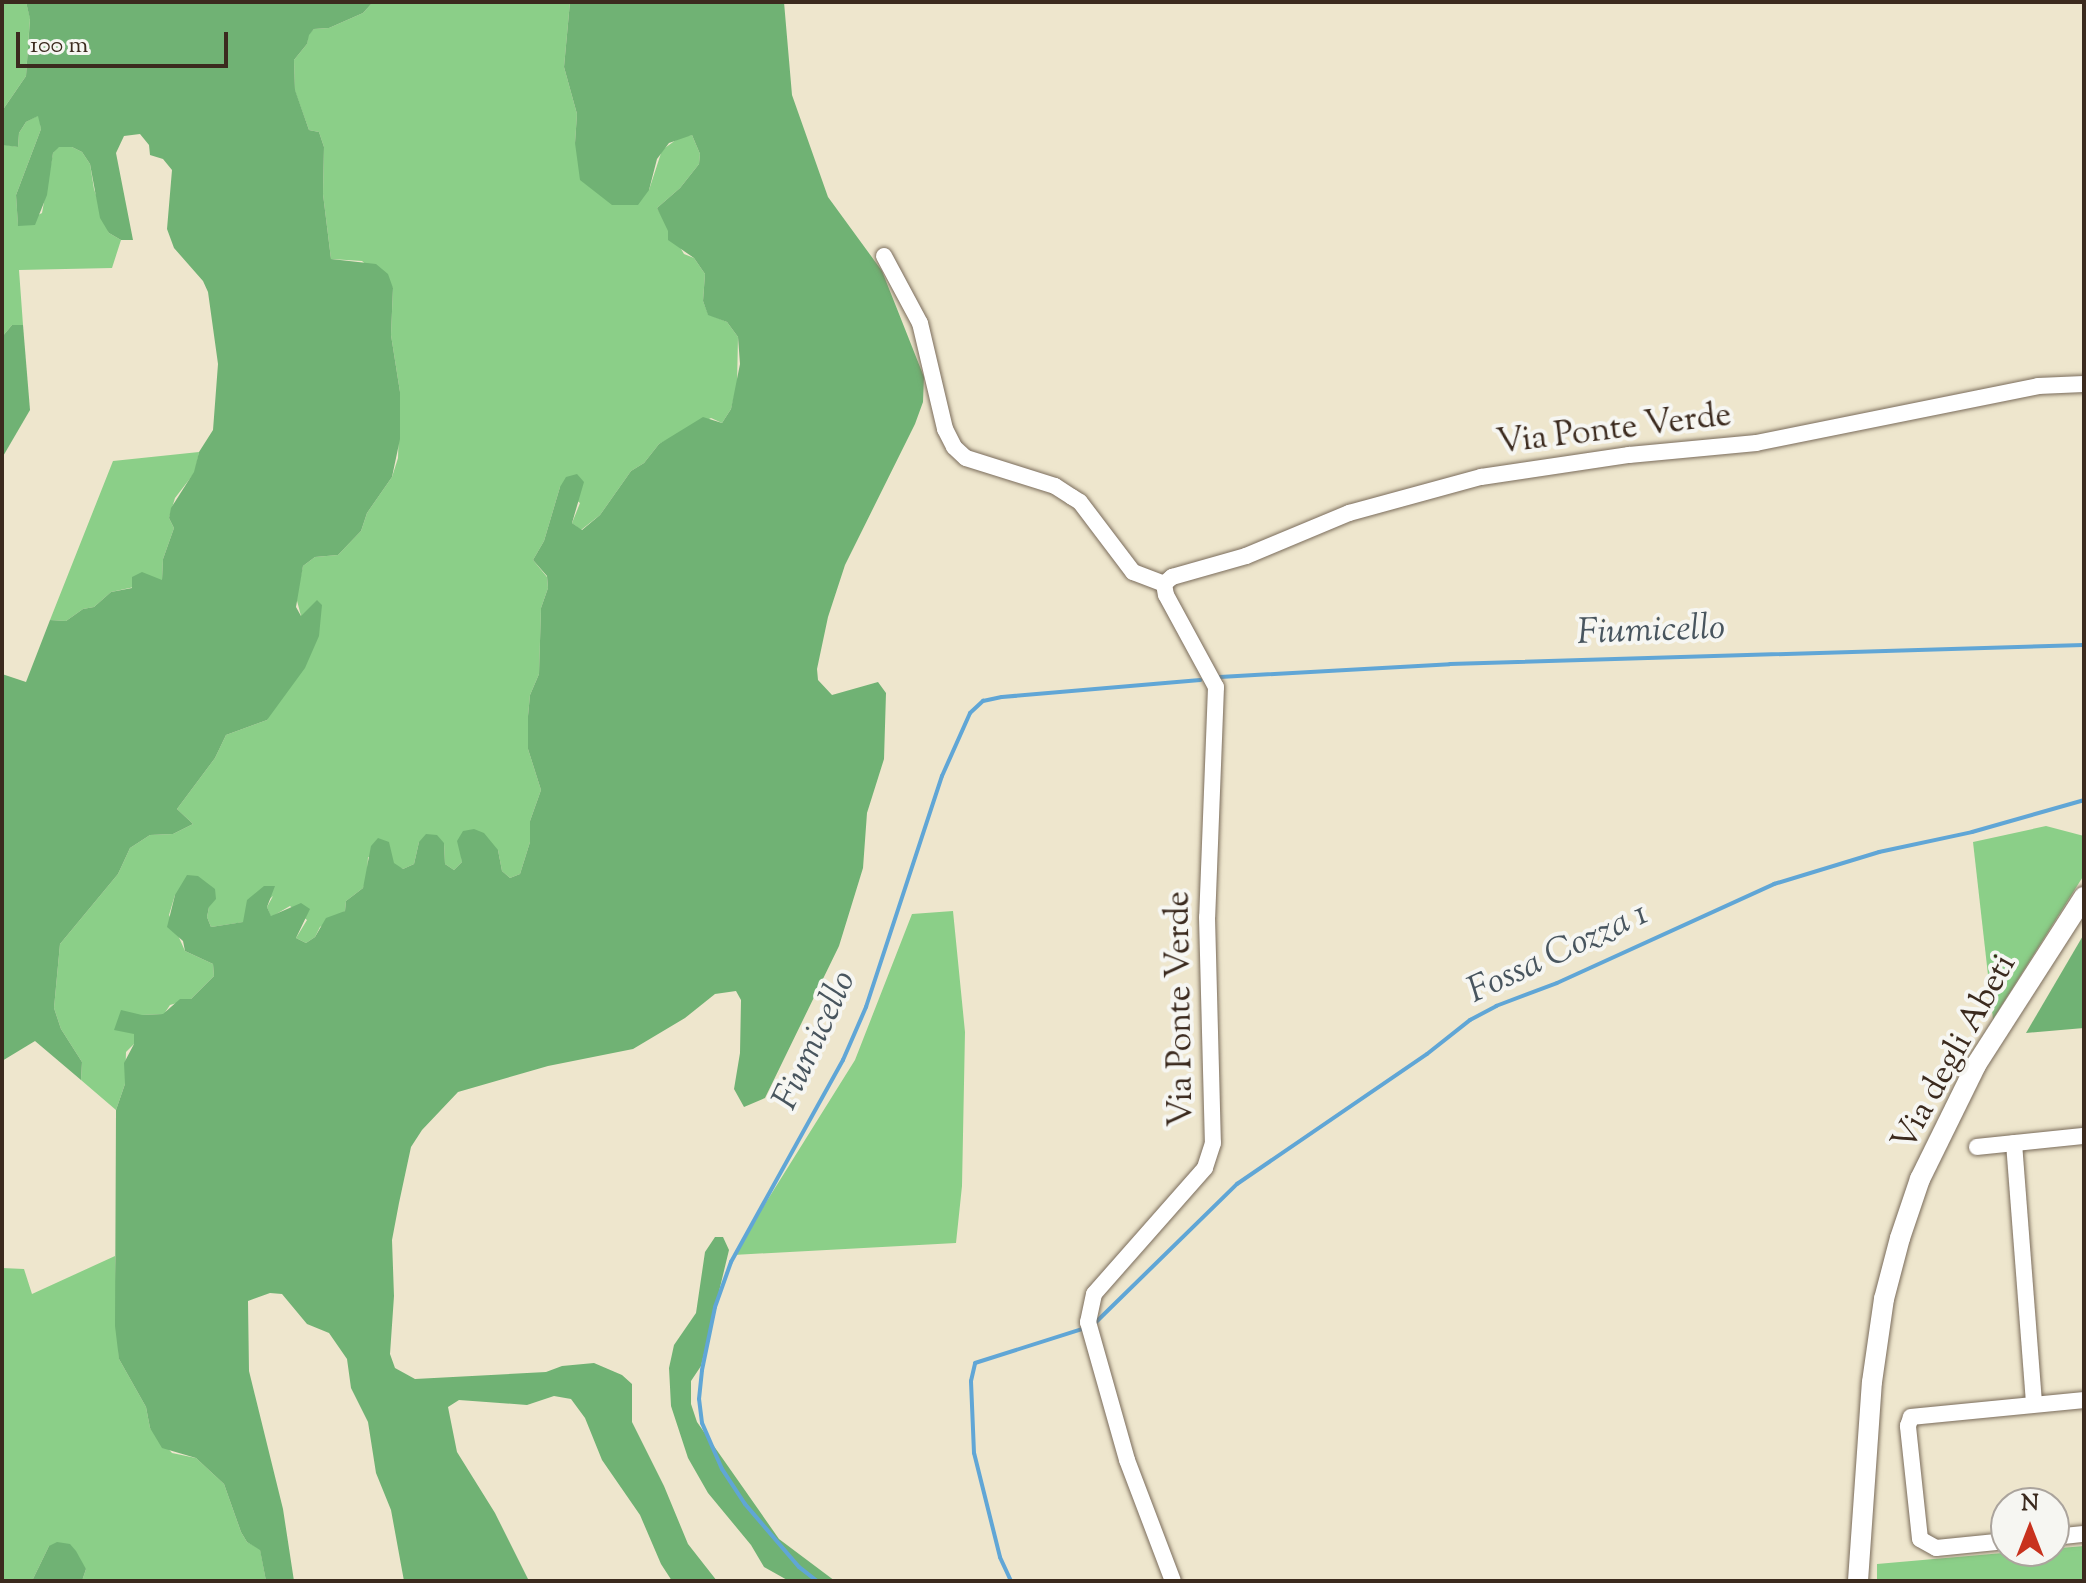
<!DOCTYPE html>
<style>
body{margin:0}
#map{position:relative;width:2086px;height:1583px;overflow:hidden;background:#eee6cd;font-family:"Sorts Mill Goudy",serif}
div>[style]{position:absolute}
.green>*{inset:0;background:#8bcf88}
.forest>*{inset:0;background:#70b274}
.stream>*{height:4px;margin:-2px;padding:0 2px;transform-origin:2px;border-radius:2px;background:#60a6d6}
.roads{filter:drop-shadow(0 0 2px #7a6c5b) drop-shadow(0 0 2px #7a6c5b)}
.minor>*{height:16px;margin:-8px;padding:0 8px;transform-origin:8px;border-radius:8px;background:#fff}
.tertiary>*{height:20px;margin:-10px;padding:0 10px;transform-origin:10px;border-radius:10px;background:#fff}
span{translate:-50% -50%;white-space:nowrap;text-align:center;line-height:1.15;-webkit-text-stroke:8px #f6f6f2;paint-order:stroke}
.street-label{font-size:34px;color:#3b2a1e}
.water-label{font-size:36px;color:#48555e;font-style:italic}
.frame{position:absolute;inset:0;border:4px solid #3b2a1e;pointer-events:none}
.north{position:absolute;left:1990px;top:1487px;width:80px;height:80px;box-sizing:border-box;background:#f6f6f2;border:2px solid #aba49d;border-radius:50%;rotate:0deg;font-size:22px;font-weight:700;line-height:32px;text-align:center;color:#3b2a1e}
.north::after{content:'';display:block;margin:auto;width:28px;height:36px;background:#c8321e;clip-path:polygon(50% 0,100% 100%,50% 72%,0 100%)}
.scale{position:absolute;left:16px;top:32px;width:212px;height:36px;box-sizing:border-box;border:4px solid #3b2a1e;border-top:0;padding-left:10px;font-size:24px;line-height:28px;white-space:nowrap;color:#3b2a1e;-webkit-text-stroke:6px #f6f6f2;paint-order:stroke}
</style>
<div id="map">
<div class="green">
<i style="clip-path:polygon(2px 2px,26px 2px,30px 18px,26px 76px,2px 111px)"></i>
<i style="clip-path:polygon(373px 2px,570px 2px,564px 67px,577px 114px,575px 143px,649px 190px,662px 150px,680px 137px,692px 135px,700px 154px,699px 164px,680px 188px,657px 208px,684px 254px,694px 258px,705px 274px,703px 301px,708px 314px,727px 322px,738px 337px,737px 385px,731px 409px,722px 423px,711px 418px,659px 444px,644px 463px,631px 471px,600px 515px,581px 530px,572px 523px,580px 503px,560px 487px,544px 541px,533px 560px,547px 577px,548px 588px,541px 608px,539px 674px,530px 695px,528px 716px,528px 749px,541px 790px,530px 821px,530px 842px,520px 874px,510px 878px,502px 871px,498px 850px,461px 852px,462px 862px,454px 870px,445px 864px,444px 843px,419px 842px,414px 864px,403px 869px,368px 857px,367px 878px,363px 888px,346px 901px,345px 911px,320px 927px,315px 937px,306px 943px,296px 938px,307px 920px,290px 906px,271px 917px,267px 907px,273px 896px,244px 922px,211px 927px,207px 917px,209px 907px,175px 895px,169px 915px,185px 951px,213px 964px,214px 976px,191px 999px,170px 1005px,164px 1014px,142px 1015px,134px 1044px,126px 1052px,125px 1084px,116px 1110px,81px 1080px,82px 1062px,61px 1029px,54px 1008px,60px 944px,118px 874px,130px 848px,150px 835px,173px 834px,193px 824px,177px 809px,215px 758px,226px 735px,267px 720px,301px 616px,296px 597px,303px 566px,315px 557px,338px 555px,361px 531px,367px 513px,392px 477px,398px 458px,400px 392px,391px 335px,393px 288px,362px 261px,331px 259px,323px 194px,324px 147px,319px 132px,309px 130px,295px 91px,294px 60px,307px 44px,308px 35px,314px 29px,329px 28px,363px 13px)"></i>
<i style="clip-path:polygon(39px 115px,41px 129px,16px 195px,18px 225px,42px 213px,53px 153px,58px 147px,72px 147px,82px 152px,90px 164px,94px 189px,109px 233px,121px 240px,112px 268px,19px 270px,23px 325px,12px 325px,2px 337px,2px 144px,18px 147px,19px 133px,26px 122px)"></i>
<i style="clip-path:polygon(199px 452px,195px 472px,175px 498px,169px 518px,174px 528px,163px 559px,162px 581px,111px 592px,94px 607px,83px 609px,66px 621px,50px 620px,113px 461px)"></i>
<i style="clip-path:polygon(2046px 826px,2084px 836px,2084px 875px,1993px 1019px,1973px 842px)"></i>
<i style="clip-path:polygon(953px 911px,965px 1032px,962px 1186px,956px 1243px,733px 1255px,855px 1060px,912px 914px)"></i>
<i style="clip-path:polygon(115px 1256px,119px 1359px,146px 1407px,150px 1428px,172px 1453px,196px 1458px,224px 1484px,241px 1532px,247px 1542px,260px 1549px,266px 1581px,82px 1581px,86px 1569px,49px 1546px,32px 1581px,2px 1581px,2px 1268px,24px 1269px,32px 1294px)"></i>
<i style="clip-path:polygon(2084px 1546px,2084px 1581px,1877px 1581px,1877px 1564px)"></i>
</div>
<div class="forest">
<i style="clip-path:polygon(26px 2px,373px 2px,363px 13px,329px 28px,314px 29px,309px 35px,307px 44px,294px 60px,295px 90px,309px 130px,319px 132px,324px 147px,323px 194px,331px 259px,376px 264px,388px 274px,393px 288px,391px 335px,400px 392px,400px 439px,392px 477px,367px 513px,361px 531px,338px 555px,315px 557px,303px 566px,296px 607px,301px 616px,317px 600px,322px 605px,319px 636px,305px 668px,267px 720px,226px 735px,215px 758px,177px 809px,193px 824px,173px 834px,150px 835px,130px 848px,118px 874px,60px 944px,54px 1008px,61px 1029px,82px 1062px,81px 1080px,35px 1041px,2px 1061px,2px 674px,26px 682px,50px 620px,66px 621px,83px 609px,94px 607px,111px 592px,132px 588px,132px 577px,142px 572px,162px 580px,163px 559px,174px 528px,169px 518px,171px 508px,194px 472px,199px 452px,213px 430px,218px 364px,208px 292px,203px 281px,174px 248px,167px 229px,172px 170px,163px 159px,150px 155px,149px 145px,140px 134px,124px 136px,116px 153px,133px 240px,121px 240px,109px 233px,100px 218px,90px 164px,82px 152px,72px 147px,59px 147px,53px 153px,47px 195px,35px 225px,18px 226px,16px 195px,41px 129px,38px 116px,26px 122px,19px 133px,18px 147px,3px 145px,2px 111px,26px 76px,30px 19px)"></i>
<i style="clip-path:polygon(570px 2px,784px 2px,792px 95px,828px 197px,882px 271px,924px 377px,923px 402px,915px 424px,845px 565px,828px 617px,817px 669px,818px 680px,832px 695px,878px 682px,886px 693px,884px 759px,867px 813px,863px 868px,839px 946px,765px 1098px,744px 1107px,734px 1089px,740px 1053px,741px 1000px,736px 991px,715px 994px,685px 1018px,633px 1049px,548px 1066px,458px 1092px,422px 1130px,411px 1147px,399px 1203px,392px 1240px,394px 1296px,390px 1354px,395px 1368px,415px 1379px,546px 1372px,562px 1366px,594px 1363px,622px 1375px,632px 1384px,632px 1422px,664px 1486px,688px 1544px,717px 1581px,672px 1581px,661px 1564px,640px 1515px,602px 1460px,585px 1418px,571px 1399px,554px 1396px,527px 1405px,459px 1400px,448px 1407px,457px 1452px,495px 1513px,529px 1581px,404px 1581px,391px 1510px,376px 1473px,368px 1422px,351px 1388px,347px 1359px,329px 1333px,307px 1324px,282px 1294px,270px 1293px,248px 1301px,249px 1371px,283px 1509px,294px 1581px,266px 1581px,260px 1550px,247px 1542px,241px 1532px,224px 1484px,196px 1458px,162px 1448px,150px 1428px,146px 1407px,119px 1359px,115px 1326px,116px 1110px,125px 1084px,124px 1063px,134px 1044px,134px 1034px,114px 1030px,121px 1010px,142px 1015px,163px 1014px,180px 999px,191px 999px,214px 976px,213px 964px,185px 951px,183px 941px,167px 927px,175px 895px,187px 875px,198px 876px,215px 889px,216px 899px,209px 907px,207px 917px,211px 927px,243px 922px,247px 900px,264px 886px,275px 886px,267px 907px,271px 916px,301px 903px,310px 909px,296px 938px,306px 943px,315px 937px,326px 918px,345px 911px,346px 901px,363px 888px,371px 846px,378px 838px,389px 842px,394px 863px,403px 869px,414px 864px,419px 842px,426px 834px,437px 835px,444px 843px,445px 864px,454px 870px,462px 862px,457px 841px,463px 831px,474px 829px,484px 833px,498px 850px,502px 871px,510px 878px,520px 874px,530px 842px,530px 821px,541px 790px,528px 749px,528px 716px,530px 695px,539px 674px,541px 608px,548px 588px,547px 576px,533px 560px,544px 541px,560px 487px,566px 477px,577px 474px,584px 482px,572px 523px,582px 530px,600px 515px,631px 471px,644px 463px,659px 444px,703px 417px,722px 423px,731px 409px,740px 364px,738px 337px,727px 322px,708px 315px,703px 301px,705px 274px,694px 258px,668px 240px,668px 231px,657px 208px,680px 188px,699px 164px,700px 154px,692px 135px,669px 143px,657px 159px,649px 190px,638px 205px,612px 205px,580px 180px,575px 143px,577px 114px,564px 67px)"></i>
<i style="clip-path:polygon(12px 325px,23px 325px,30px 410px,2px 458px,2px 337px)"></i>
<i style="clip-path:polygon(2084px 934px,2084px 1028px,2026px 1033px)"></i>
<i style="clip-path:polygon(715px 1237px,723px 1237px,729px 1250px,701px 1366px,691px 1381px,691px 1404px,697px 1422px,779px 1539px,835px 1581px,789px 1581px,764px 1567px,751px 1545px,708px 1493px,688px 1458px,671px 1406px,669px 1368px,674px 1345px,696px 1313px,705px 1252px)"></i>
<i style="clip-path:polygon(57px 1542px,70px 1544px,76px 1551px,86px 1569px,82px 1581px,32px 1581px,49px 1546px)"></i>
</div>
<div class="stream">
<i style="left:1220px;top:677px;width:230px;rotate:-3.2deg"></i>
<i style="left:1450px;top:664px;width:634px;rotate:-1.72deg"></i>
<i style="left:1093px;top:1325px;width:202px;rotate:-44.4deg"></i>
<i style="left:1237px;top:1184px;width:230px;rotate:-34.4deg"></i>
<i style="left:1427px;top:1054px;width:55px;rotate:-38.3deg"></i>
<i style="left:1470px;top:1020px;width:30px;rotate:-28deg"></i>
<i style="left:1496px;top:1006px;width:65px;rotate:-20.7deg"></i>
<i style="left:1557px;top:983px;width:239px;rotate:-24.5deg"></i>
<i style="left:1774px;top:884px;width:110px;rotate:-16.9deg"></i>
<i style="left:1879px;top:852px;width:95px;rotate:-12.1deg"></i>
<i style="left:1972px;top:832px;width:116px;rotate:-15.9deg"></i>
<i style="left:817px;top:1581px;width:23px;rotate:-142deg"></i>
<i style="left:799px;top:1567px;width:83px;rotate:-130.6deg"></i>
<i style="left:745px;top:1504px;width:42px;rotate:-123.3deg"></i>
<i style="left:722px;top:1469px;width:50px;rotate:-113.5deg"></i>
<i style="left:702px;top:1423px;width:24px;rotate:-97deg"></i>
<i style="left:699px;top:1399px;width:29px;rotate:-84deg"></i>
<i style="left:702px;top:1370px;width:64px;rotate:-78.3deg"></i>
<i style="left:715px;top:1307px;width:48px;rotate:-70.4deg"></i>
<i style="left:731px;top:1262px;width:231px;rotate:-61deg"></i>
<i style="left:843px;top:1060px;width:58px;rotate:-66.5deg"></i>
<i style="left:866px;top:1007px;width:243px;rotate:-71.8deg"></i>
<i style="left:942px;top:776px;width:69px;rotate:-66deg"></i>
<i style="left:970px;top:713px;width:18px;rotate:-43deg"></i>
<i style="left:983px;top:701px;width:19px;rotate:-12deg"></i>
<i style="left:1002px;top:697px;width:199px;rotate:-4.9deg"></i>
<i style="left:1011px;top:1581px;width:26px;rotate:-115deg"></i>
<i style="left:1000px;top:1557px;width:107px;rotate:-104deg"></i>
<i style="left:974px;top:1453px;width:72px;rotate:-92.4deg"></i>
<i style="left:971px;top:1381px;width:18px;rotate:-77deg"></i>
<i style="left:975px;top:1363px;width:112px;rotate:-17.6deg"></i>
</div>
<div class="roads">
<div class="minor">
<i style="left:884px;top:256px;width:76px;rotate:61.8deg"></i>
<i style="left:920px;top:323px;width:109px;rotate:76.7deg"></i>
<i style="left:945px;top:429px;width:20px;rotate:63deg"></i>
<i style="left:954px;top:447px;width:16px;rotate:43deg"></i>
<i style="left:966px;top:458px;width:93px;rotate:17.5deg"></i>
<i style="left:1055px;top:486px;width:20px;rotate:33deg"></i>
<i style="left:1072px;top:497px;width:9px;rotate:32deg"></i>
<i style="left:1080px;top:502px;width:88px;rotate:52.9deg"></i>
<i style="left:1133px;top:572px;width:33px;rotate:21deg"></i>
<i style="left:1164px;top:584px;width:11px;rotate:80deg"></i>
<i style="left:1166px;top:595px;width:105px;rotate:61.5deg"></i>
<i style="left:1216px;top:687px;width:230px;rotate:92.2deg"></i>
<i style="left:1207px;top:917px;width:226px;rotate:88.5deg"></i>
<i style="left:1213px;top:1143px;width:26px;rotate:108deg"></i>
<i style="left:1205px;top:1168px;width:168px;rotate:131.4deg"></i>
<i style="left:1094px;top:1294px;width:29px;rotate:102deg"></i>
<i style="left:1088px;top:1322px;width:143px;rotate:74.2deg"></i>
<i style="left:1127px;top:1460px;width:129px;rotate:69.2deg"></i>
<i style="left:1164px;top:584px;width:11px;rotate:-41deg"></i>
<i style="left:1172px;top:577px;width:77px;rotate:-15.8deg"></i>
<i style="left:1246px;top:556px;width:112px;rotate:-22.7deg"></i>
<i style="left:1349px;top:513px;width:137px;rotate:-15.3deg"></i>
<i style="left:1481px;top:477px;width:150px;rotate:-8.5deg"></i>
<i style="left:1629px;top:455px;width:128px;rotate:-5.4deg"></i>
<i style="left:1756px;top:443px;width:288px;rotate:-11.4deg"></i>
<i style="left:2038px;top:386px;width:46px;rotate:-2.5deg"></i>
<i style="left:2014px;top:1143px;width:262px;rotate:85.6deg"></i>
<i style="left:1977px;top:1147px;width:108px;rotate:-5.9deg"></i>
<i style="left:2054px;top:1537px;width:30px;rotate:-6deg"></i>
<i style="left:2006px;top:1541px;width:70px;rotate:174.3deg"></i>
<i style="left:1936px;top:1548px;width:18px;rotate:-151deg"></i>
<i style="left:1920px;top:1539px;width:114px;rotate:-96.1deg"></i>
<i style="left:1908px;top:1426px;width:9px;rotate:-72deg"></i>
<i style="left:1911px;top:1417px;width:174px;rotate:-5.6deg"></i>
</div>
<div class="tertiary">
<i style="left:1858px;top:1581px;width:199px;rotate:-86deg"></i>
<i style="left:1872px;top:1382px;width:84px;rotate:-81.8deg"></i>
<i style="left:1884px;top:1299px;width:63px;rotate:-75.3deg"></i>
<i style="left:1900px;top:1238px;width:62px;rotate:-71.3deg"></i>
<i style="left:1920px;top:1179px;width:127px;rotate:-63.8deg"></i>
<i style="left:1976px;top:1065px;width:200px;rotate:-57.3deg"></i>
</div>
</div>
<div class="street-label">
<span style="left:1614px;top:430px;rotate:-7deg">Via Ponte Verde</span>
<span style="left:1181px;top:1009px;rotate:-91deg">Via Ponte Verde</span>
<span style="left:1955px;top:1053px;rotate:-61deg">Via degli Abeti</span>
</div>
<div class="water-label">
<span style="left:1651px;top:632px;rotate:-2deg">Fiumicello</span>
<span style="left:1558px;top:954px;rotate:-25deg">Fossa Cozza 1</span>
<span style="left:816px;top:1041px;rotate:-65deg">Fiumicello</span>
</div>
<div class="frame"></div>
<div class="north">N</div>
<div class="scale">100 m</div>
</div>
